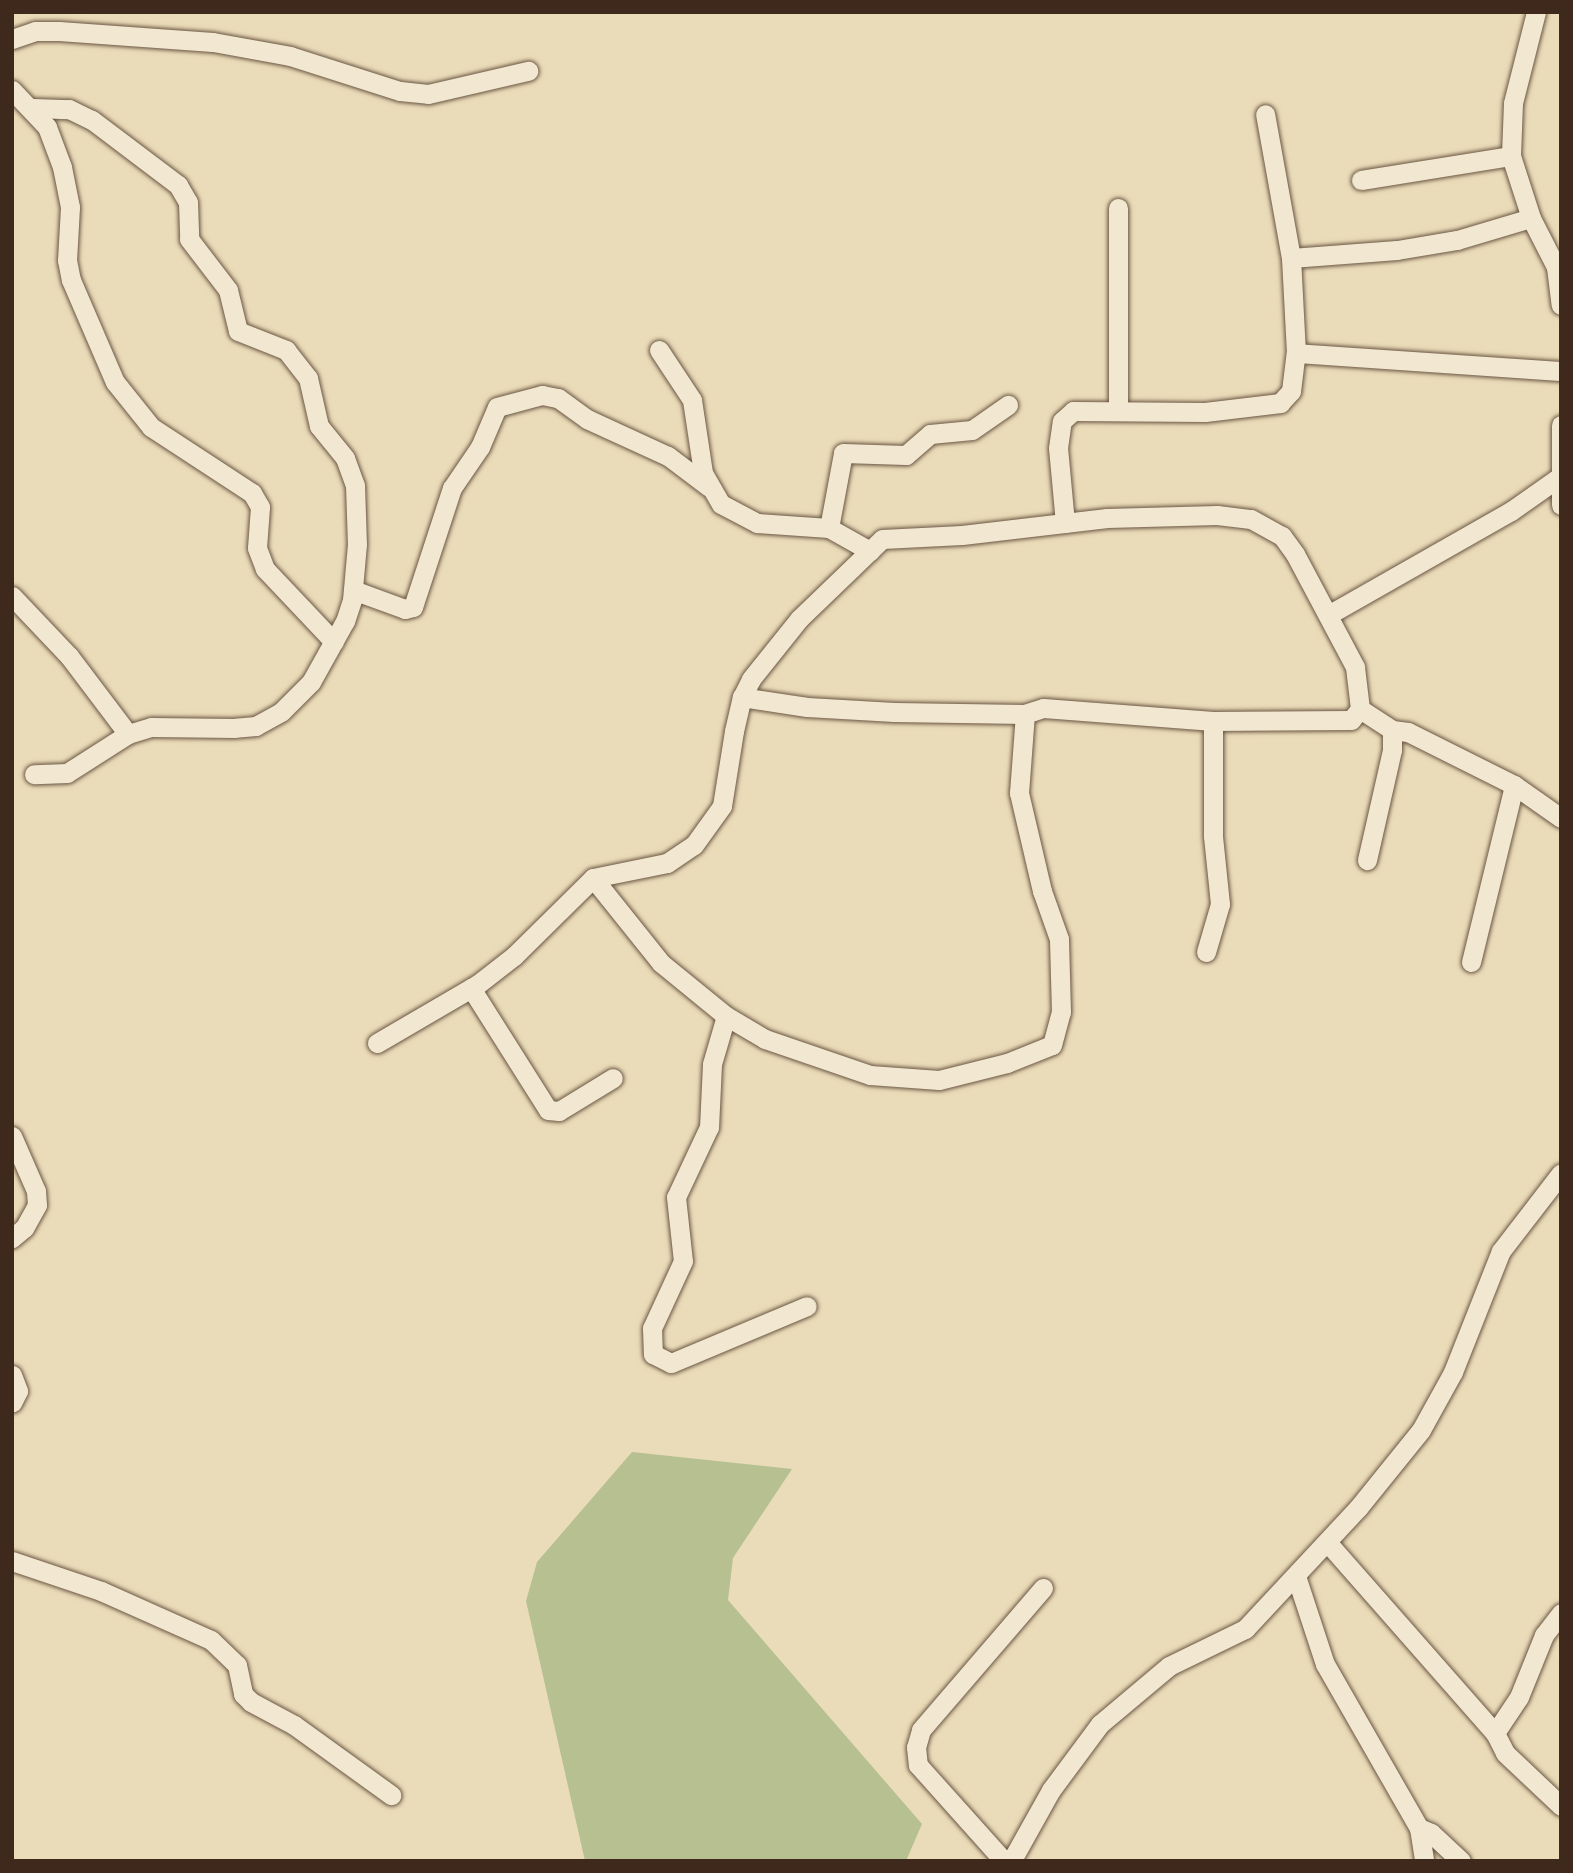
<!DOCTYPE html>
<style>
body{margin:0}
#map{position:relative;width:1573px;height:1873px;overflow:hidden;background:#ebdcb9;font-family:"IM FELL Great Primer",serif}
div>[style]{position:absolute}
.green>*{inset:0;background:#b6c090}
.roads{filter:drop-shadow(0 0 2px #6a5643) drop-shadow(0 0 2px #6a5643)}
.minor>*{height:19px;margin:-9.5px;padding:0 9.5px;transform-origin:9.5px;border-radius:9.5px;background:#f2e8d2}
span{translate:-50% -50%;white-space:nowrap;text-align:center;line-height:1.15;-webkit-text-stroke:5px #f2e8d2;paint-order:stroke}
.frame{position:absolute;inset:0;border:14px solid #3f291c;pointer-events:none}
</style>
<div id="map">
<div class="green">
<i style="clip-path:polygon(632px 1452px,792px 1469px,733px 1558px,728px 1600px,922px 1824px,906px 1861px,585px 1861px,526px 1601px,537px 1562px)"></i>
</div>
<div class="roads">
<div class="minor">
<i style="left:1536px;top:12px;width:94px;rotate:104.2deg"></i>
<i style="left:1513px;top:103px;width:53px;rotate:92.2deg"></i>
<i style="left:1511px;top:156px;width:65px;rotate:72.1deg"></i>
<i style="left:1531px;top:218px;width:55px;rotate:63deg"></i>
<i style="left:1556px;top:267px;width:38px;rotate:83deg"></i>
<i style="left:12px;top:39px;width:24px;rotate:-19deg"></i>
<i style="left:35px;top:31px;width:24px"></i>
<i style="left:59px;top:31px;width:154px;rotate:4.1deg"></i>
<i style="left:213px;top:42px;width:78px;rotate:10.3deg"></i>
<i style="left:290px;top:56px;width:115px;rotate:17.7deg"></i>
<i style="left:400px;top:91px;width:28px;rotate:6deg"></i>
<i style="left:428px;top:94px;width:103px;rotate:-13deg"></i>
<i style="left:12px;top:90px;width:51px;rotate:46.6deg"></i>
<i style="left:47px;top:127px;width:43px;rotate:69.4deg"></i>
<i style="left:62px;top:167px;width:41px;rotate:78.7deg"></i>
<i style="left:70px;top:207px;width:53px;rotate:93.2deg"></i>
<i style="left:67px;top:260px;width:20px;rotate:79deg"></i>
<i style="left:71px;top:280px;width:111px;rotate:66.7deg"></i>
<i style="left:115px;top:382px;width:58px;rotate:51.3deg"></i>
<i style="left:151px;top:427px;width:121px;rotate:33.2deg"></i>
<i style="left:252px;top:493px;width:16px;rotate:60deg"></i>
<i style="left:260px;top:507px;width:41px;rotate:94.2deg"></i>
<i style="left:257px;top:548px;width:22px;rotate:69deg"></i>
<i style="left:265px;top:569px;width:100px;rotate:46.6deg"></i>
<i style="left:33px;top:108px;width:36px;rotate:2deg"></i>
<i style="left:69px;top:109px;width:25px;rotate:26deg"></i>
<i style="left:92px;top:120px;width:108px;rotate:37.1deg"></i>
<i style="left:178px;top:185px;width:20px;rotate:60deg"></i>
<i style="left:188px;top:202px;width:37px;rotate:88deg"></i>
<i style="left:189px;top:239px;width:64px;rotate:52.6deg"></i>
<i style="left:228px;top:290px;width:42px;rotate:76.3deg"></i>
<i style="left:238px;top:331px;width:52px;rotate:21.6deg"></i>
<i style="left:286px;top:350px;width:36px;rotate:52deg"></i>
<i style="left:308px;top:378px;width:49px;rotate:77.1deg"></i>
<i style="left:319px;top:426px;width:41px;rotate:50.9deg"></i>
<i style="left:345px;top:458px;width:29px;rotate:70deg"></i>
<i style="left:355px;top:485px;width:59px;rotate:88.1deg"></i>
<i style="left:357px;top:544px;width:56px;rotate:95.1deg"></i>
<i style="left:352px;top:600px;width:22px;rotate:108deg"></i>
<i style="left:345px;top:621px;width:70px;rotate:119.1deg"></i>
<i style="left:311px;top:682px;width:42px;rotate:135deg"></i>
<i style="left:281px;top:712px;width:29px;rotate:151deg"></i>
<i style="left:256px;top:726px;width:21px;rotate:175deg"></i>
<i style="left:235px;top:728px;width:84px;rotate:-179.3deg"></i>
<i style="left:151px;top:727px;width:24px;rotate:163deg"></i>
<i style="left:128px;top:734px;width:72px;rotate:147.4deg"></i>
<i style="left:67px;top:773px;width:33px;rotate:178deg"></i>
<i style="left:1361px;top:180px;width:152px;rotate:-9.1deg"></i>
<i style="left:1291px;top:258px;width:106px;rotate:-4.3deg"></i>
<i style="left:1397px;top:250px;width:61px;rotate:-9.5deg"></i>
<i style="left:1457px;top:240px;width:77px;rotate:-16.6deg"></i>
<i style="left:659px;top:350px;width:60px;rotate:56.6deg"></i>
<i style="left:692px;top:400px;width:74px;rotate:81.4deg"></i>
<i style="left:703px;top:473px;width:36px;rotate:60deg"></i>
<i style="left:721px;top:504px;width:41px;rotate:27.8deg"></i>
<i style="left:757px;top:523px;width:72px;rotate:4deg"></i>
<i style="left:829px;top:528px;width:47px;rotate:29.3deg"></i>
<i style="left:1296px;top:353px;width:266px;rotate:3.9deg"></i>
<i style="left:1118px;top:411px;width:203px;rotate:-90deg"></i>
<i style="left:1561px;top:425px;width:80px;rotate:90deg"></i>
<i style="left:1065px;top:523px;width:75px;rotate:-95.3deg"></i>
<i style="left:1058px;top:448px;width:27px;rotate:-82deg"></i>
<i style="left:1062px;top:421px;width:15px;rotate:-42deg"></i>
<i style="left:1073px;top:411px;width:132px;rotate:0.4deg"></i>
<i style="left:1205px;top:412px;width:76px;rotate:-6.8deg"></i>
<i style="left:1280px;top:403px;width:16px;rotate:-47deg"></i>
<i style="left:1291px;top:391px;width:38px;rotate:-83deg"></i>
<i style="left:1296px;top:353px;width:95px;rotate:-93deg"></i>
<i style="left:1291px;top:258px;width:146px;rotate:-100.2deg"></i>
<i style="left:829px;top:528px;width:76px;rotate:-79.4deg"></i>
<i style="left:843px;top:453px;width:63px;rotate:1.8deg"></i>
<i style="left:906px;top:455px;width:32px;rotate:-41deg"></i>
<i style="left:930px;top:434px;width:42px;rotate:-5.4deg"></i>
<i style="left:972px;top:430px;width:44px;rotate:-34.8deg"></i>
<i style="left:353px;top:590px;width:55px;rotate:20.1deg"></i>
<i style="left:405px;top:609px;width:8px;rotate:-14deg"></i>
<i style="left:413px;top:607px;width:125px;rotate:-71.9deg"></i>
<i style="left:452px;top:488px;width:50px;rotate:-55.7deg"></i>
<i style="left:480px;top:447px;width:43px;rotate:-67deg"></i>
<i style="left:497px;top:407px;width:47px;rotate:-14.9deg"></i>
<i style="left:542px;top:395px;width:16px;rotate:11deg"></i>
<i style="left:558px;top:398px;width:36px;rotate:36deg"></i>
<i style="left:587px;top:419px;width:89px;rotate:24.6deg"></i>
<i style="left:668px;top:456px;width:51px;rotate:37.1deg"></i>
<i style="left:12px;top:596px;width:83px;rotate:46.5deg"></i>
<i style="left:69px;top:656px;width:98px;rotate:52.9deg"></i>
<i style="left:1328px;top:615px;width:210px;rotate:-29.6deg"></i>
<i style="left:1511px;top:511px;width:57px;rotate:-35.1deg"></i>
<i style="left:1360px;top:709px;width:38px;rotate:33deg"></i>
<i style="left:1392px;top:730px;width:20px;rotate:90deg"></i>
<i style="left:1392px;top:750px;width:113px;rotate:102.8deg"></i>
<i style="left:1392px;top:730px;width:16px;rotate:7deg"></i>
<i style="left:1408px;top:732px;width:119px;rotate:26.6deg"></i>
<i style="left:1514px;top:785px;width:57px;rotate:35.1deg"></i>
<i style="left:593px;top:878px;width:109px;rotate:51.3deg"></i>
<i style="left:661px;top:963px;width:84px;rotate:39.2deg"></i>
<i style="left:726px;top:1016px;width:45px;rotate:30.5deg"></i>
<i style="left:765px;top:1039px;width:111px;rotate:18.9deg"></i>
<i style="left:870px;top:1075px;width:69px;rotate:4.1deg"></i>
<i style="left:939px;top:1080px;width:70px;rotate:-14deg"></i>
<i style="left:1007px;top:1063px;width:48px;rotate:-21.8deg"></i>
<i style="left:1052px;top:1045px;width:34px;rotate:-75deg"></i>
<i style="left:1061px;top:1012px;width:73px;rotate:-91.6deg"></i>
<i style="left:1059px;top:939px;width:51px;rotate:-109.5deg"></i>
<i style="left:1042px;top:891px;width:101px;rotate:-103.2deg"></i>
<i style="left:1019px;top:793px;width:79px;rotate:-85.7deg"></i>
<i style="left:1206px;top:952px;width:50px;rotate:-73.7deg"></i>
<i style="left:1220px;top:904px;width:68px;rotate:-95.9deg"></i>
<i style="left:1213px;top:836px;width:115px;rotate:-90deg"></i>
<i style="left:1471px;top:962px;width:182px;rotate:-76.3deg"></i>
<i style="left:471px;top:988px;width:144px;rotate:57.7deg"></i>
<i style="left:548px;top:1110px;width:11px;rotate:5deg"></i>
<i style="left:559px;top:1111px;width:63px;rotate:-31.4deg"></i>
<i style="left:726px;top:1016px;width:50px;rotate:106.3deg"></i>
<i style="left:712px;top:1064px;width:63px;rotate:92.7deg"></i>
<i style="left:709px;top:1127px;width:77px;rotate:115.2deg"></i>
<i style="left:676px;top:1197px;width:64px;rotate:83.8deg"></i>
<i style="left:683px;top:1261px;width:74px;rotate:114.8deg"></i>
<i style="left:652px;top:1328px;width:26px;rotate:88deg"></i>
<i style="left:653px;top:1354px;width:20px;rotate:27deg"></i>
<i style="left:671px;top:1363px;width:147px;rotate:-22.7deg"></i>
<i style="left:377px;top:1043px;width:117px;rotate:-30.3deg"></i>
<i style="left:478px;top:984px;width:46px;rotate:-37.9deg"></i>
<i style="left:514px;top:956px;width:111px;rotate:-44.6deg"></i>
<i style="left:593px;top:878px;width:76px;rotate:-11.5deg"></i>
<i style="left:667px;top:863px;width:32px;rotate:-34deg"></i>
<i style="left:694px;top:845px;width:48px;rotate:-54.3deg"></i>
<i style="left:722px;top:806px;width:76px;rotate:-80.9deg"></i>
<i style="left:734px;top:731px;width:35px;rotate:-77deg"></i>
<i style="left:742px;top:697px;width:20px;rotate:-63deg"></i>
<i style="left:751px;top:679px;width:77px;rotate:-51.3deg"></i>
<i style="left:799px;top:619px;width:115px;rotate:-43.9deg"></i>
<i style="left:882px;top:539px;width:80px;rotate:-2.9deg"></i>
<i style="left:962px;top:535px;width:146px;rotate:-6.7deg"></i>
<i style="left:1107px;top:518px;width:110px;rotate:-1.6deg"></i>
<i style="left:1217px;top:515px;width:34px;rotate:7deg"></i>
<i style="left:1251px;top:519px;width:35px;rotate:29deg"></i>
<i style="left:1282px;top:536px;width:22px;rotate:54deg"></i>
<i style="left:1295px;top:554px;width:128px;rotate:62deg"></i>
<i style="left:1355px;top:667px;width:42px;rotate:83.2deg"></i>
<i style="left:1360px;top:709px;width:14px;rotate:129deg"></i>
<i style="left:1351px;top:720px;width:138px;rotate:179.6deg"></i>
<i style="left:1213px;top:721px;width:170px;rotate:-175.6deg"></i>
<i style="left:1043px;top:708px;width:19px;rotate:162deg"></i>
<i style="left:1025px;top:714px;width:131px;rotate:-179.1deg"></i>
<i style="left:894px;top:712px;width:87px;rotate:-176.7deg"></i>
<i style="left:807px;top:707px;width:66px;rotate:-171.3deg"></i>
<i style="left:12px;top:1136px;width:60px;rotate:66.4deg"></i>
<i style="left:36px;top:1191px;width:14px;rotate:86deg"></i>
<i style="left:37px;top:1205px;width:26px;rotate:119deg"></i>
<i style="left:24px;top:1228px;width:16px;rotate:140deg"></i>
<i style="left:12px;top:1375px;width:17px;rotate:69deg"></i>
<i style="left:18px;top:1391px;width:13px;rotate:117deg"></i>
<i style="left:1327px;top:1542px;width:254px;rotate:48.7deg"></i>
<i style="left:1495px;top:1733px;width:22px;rotate:63deg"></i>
<i style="left:1505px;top:1753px;width:77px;rotate:43.4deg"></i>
<i style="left:12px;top:1561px;width:94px;rotate:18.6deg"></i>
<i style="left:101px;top:1591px;width:120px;rotate:24deg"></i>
<i style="left:211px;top:1640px;width:36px;rotate:44deg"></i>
<i style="left:237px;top:1665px;width:30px;rotate:78deg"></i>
<i style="left:243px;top:1694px;width:11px;rotate:45deg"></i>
<i style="left:251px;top:1702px;width:49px;rotate:28.1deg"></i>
<i style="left:294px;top:1725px;width:120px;rotate:35.8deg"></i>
<i style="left:1296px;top:1576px;width:93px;rotate:71.8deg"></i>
<i style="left:1325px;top:1664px;width:189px;rotate:60.2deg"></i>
<i style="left:1419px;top:1828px;width:33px;rotate:81deg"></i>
<i style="left:1043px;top:1588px;width:187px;rotate:130.7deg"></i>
<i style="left:921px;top:1730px;width:18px;rotate:106deg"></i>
<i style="left:916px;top:1747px;width:18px;rotate:84deg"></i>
<i style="left:918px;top:1765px;width:127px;rotate:48.2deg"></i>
<i style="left:1003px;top:1860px;width:10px;rotate:-11deg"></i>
<i style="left:1013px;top:1858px;width:78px;rotate:-60.8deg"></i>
<i style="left:1051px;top:1790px;width:82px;rotate:-53.4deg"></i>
<i style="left:1100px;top:1724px;width:90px;rotate:-40deg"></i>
<i style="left:1169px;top:1666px;width:85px;rotate:-26deg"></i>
<i style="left:1245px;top:1629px;width:166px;rotate:-47deg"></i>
<i style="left:1358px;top:1508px;width:100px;rotate:-51.1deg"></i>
<i style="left:1421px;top:1430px;width:66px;rotate:-61.1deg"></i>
<i style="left:1453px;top:1372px;width:130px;rotate:-68.4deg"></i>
<i style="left:1501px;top:1251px;width:98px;rotate:-52.4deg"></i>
<i style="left:1495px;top:1733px;width:43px;rotate:-56.3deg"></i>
<i style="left:1519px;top:1697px;width:67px;rotate:-68deg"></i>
<i style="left:1544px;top:1635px;width:28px;rotate:-52deg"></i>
<i style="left:1419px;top:1828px;width:13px;rotate:23deg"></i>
<i style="left:1431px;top:1833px;width:41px;rotate:43deg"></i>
</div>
</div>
<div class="frame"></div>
</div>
